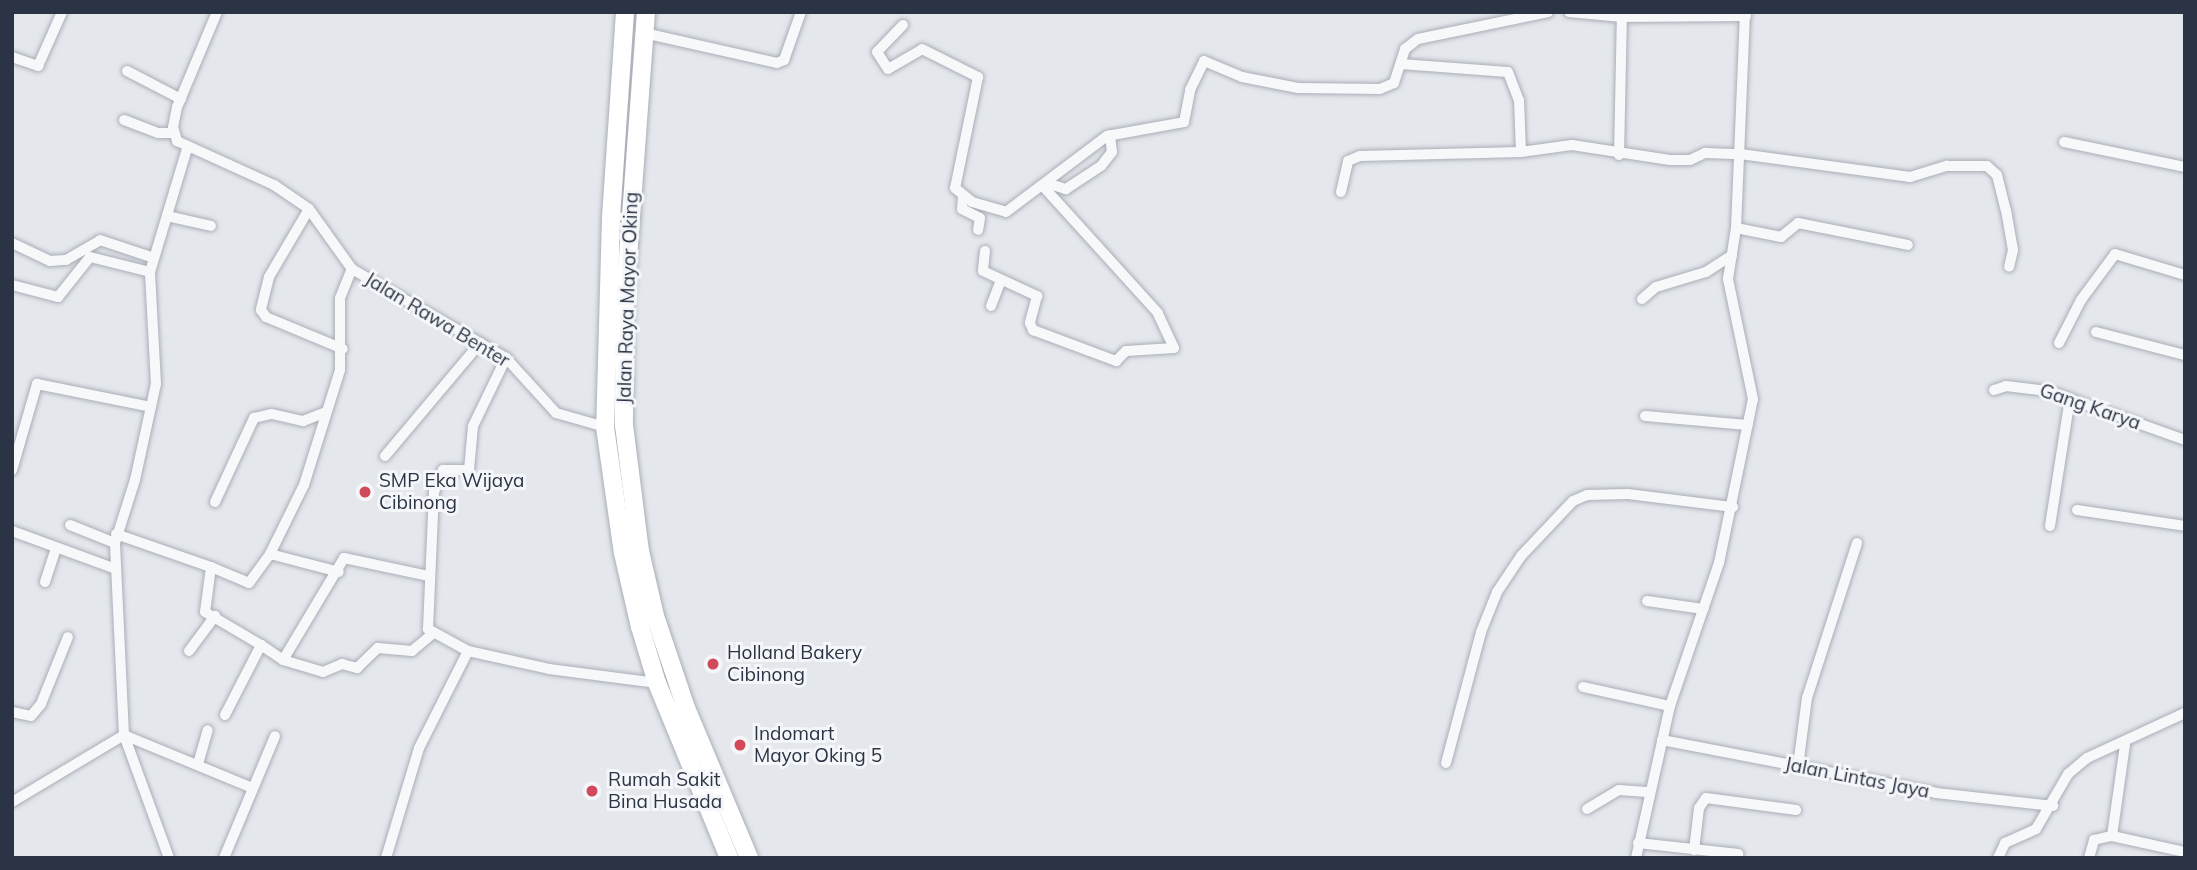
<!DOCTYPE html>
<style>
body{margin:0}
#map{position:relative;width:2197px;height:870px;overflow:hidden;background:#e4e7ec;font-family:Mulish,sans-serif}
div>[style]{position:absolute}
.roads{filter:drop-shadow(0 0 2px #a9aeb7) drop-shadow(0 0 2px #a9aeb7)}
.minor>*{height:10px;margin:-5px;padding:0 5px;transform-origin:5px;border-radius:5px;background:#f7f8fa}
.primary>*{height:18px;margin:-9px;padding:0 9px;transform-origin:9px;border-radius:9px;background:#fff}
.dots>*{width:19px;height:19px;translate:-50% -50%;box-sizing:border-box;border:4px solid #f4f6f9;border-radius:50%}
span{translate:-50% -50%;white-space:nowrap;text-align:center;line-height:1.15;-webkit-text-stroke:6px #f4f6f9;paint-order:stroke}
.street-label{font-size:19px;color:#2b3445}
.poi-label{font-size:19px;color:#2b3445}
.left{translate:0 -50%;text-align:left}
.frame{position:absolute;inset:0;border:14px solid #2b3445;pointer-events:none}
</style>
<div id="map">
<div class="roads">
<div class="minor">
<i style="left:217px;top:12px;width:103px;rotate:112.8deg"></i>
<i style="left:177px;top:107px;width:20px;rotate:101deg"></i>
<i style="left:173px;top:127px;width:15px;rotate:74deg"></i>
<i style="left:177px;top:141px;width:107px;rotate:24.4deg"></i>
<i style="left:274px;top:185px;width:42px;rotate:34.4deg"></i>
<i style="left:309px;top:209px;width:74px;rotate:54.4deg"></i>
<i style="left:352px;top:269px;width:178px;rotate:30deg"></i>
<i style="left:506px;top:358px;width:74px;rotate:47.7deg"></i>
<i style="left:556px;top:413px;width:51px;rotate:15.9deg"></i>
<i style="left:1569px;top:12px;width:53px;rotate:5.4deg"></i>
<i style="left:1622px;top:17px;width:124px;rotate:-0.5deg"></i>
<i style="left:903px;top:25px;width:37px;rotate:134deg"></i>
<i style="left:877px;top:52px;width:20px;rotate:57deg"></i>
<i style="left:888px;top:69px;width:39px;rotate:-30deg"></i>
<i style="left:922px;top:49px;width:63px;rotate:26.6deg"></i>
<i style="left:978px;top:77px;width:113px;rotate:101.7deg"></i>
<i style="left:955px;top:188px;width:22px;rotate:39deg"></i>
<i style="left:972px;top:202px;width:35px;rotate:16deg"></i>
<i style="left:1006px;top:212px;width:126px;rotate:-37deg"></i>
<i style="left:1107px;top:136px;width:78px;rotate:-10.3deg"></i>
<i style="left:1184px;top:122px;width:33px;rotate:-79deg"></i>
<i style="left:1190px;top:90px;width:32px;rotate:-64deg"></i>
<i style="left:1204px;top:61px;width:41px;rotate:22.8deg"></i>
<i style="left:1242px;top:77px;width:57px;rotate:11.1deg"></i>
<i style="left:1298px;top:88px;width:82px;rotate:0.7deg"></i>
<i style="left:1380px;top:89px;width:15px;rotate:-23deg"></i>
<i style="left:1394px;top:83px;width:36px;rotate:-72deg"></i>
<i style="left:1405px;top:49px;width:16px;rotate:-38deg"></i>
<i style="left:1418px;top:39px;width:133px;rotate:-11.7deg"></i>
<i style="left:644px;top:33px;width:136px;rotate:12.7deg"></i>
<i style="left:777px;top:63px;width:8px;rotate:-23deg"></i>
<i style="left:784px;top:60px;width:51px;rotate:-70.5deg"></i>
<i style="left:12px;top:57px;width:28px;rotate:19deg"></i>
<i style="left:38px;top:66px;width:59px;rotate:-66deg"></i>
<i style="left:1401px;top:64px;width:107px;rotate:4.3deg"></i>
<i style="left:1508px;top:72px;width:30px;rotate:69deg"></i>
<i style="left:1519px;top:100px;width:52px;rotate:87.8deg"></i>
<i style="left:127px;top:71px;width:61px;rotate:27.4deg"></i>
<i style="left:124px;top:120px;width:36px;rotate:21deg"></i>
<i style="left:158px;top:133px;width:16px"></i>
<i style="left:2064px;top:142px;width:124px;rotate:11.7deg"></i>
<i style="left:1619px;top:155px;width:138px;rotate:-88.8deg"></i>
<i style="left:1047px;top:183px;width:20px;rotate:18deg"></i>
<i style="left:1066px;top:189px;width:42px;rotate:-33.3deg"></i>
<i style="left:1101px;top:166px;width:18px;rotate:-52deg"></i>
<i style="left:1112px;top:152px;width:17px;rotate:-97deg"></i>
<i style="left:1341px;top:192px;width:32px;rotate:-77deg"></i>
<i style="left:1348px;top:161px;width:13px;rotate:-23deg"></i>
<i style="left:1360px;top:156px;width:161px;rotate:-1.4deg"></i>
<i style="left:1521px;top:152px;width:51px;rotate:-7.8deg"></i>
<i style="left:1572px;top:145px;width:99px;rotate:8.7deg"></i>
<i style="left:1670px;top:160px;width:20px"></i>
<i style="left:1690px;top:160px;width:17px;rotate:-25deg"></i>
<i style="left:1705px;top:153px;width:35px;rotate:2deg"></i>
<i style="left:1740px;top:154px;width:172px;rotate:7.7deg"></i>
<i style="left:1910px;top:177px;width:39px;rotate:-17deg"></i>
<i style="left:1947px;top:166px;width:40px"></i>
<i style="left:1987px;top:166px;width:13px;rotate:42deg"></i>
<i style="left:1997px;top:175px;width:36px;rotate:76deg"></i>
<i style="left:2006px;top:210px;width:41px;rotate:80.1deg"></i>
<i style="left:2013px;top:250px;width:17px;rotate:103deg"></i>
<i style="left:963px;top:196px;width:13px;rotate:94deg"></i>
<i style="left:962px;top:209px;width:20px;rotate:27deg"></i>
<i style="left:980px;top:218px;width:12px;rotate:99deg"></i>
<i style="left:309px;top:209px;width:79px;rotate:120.5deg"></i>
<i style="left:269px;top:277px;width:34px;rotate:104deg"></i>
<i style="left:261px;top:310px;width:9px;rotate:54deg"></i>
<i style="left:266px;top:317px;width:83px;rotate:22.6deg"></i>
<i style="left:167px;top:216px;width:45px;rotate:12.8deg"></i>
<i style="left:1736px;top:228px;width:46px;rotate:11.3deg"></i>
<i style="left:1781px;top:237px;width:22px;rotate:-39deg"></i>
<i style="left:1798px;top:223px;width:112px;rotate:11.3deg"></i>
<i style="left:12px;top:243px;width:42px;rotate:25.3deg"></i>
<i style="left:50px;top:261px;width:16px;rotate:-4deg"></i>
<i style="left:66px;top:260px;width:39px;rotate:-30deg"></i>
<i style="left:100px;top:240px;width:57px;rotate:18.4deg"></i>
<i style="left:985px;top:251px;width:20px;rotate:96deg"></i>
<i style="left:983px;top:271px;width:60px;rotate:24.8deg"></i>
<i style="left:1037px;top:296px;width:28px;rotate:105deg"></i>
<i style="left:1030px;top:323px;width:8px;rotate:67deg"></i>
<i style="left:1033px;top:330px;width:89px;rotate:20.5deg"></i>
<i style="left:1116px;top:361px;width:14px;rotate:-45deg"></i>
<i style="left:1126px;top:351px;width:48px;rotate:-3.6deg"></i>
<i style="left:1174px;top:348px;width:38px;rotate:-115deg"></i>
<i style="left:1158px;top:313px;width:171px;rotate:-132.2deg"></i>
<i style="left:12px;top:285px;width:48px;rotate:14.6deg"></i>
<i style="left:58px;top:297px;width:51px;rotate:-51.3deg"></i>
<i style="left:90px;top:257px;width:62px;rotate:14deg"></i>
<i style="left:1642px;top:299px;width:18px;rotate:-41deg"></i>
<i style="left:1656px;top:287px;width:52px;rotate:-16.7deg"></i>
<i style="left:1706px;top:272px;width:31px;rotate:-33deg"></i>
<i style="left:991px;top:306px;width:28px;rotate:-69deg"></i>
<i style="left:2096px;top:332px;width:92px;rotate:14.5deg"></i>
<i style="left:2059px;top:343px;width:48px;rotate:-62.9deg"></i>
<i style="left:2081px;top:300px;width:57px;rotate:-53.5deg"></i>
<i style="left:2115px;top:254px;width:73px;rotate:16.7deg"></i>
<i style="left:1994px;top:390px;width:13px;rotate:-18deg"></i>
<i style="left:2006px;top:386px;width:42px;rotate:6.8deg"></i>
<i style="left:2048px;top:391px;width:145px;rotate:19.7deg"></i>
<i style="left:1645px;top:416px;width:103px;rotate:5deg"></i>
<i style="left:385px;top:456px;width:148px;rotate:-49.9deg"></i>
<i style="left:12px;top:470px;width:90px;rotate:-73.8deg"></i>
<i style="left:37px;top:384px;width:116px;rotate:11.4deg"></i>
<i style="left:215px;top:502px;width:93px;rotate:-65.1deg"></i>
<i style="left:254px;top:418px;width:18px;rotate:-13deg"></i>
<i style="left:272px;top:414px;width:32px;rotate:13deg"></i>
<i style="left:303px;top:421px;width:25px;rotate:-21deg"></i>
<i style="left:2077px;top:510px;width:109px;rotate:8.4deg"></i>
<i style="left:70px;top:525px;width:48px;rotate:21.8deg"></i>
<i style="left:2050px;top:526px;width:129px;rotate:-81.1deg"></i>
<i style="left:12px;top:531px;width:111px;rotate:20.1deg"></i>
<i style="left:116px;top:534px;width:101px;rotate:19.2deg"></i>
<i style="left:211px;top:567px;width:45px;rotate:97.6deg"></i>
<i style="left:205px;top:612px;width:65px;rotate:30.5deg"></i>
<i style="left:270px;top:554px;width:77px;rotate:-63.8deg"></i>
<i style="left:304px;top:485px;width:121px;rotate:-72.6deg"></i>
<i style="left:340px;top:370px;width:72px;rotate:-90deg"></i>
<i style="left:340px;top:298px;width:31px;rotate:-68deg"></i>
<i style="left:211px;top:567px;width:41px;rotate:22.8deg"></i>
<i style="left:249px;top:583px;width:36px;rotate:-54deg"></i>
<i style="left:270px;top:554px;width:71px;rotate:14.6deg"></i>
<i style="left:45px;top:582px;width:35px;rotate:-72deg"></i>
<i style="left:1647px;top:601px;width:57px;rotate:8.1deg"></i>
<i style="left:189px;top:651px;width:44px;rotate:-53.4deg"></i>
<i style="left:468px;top:651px;width:46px;rotate:-151.2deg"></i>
<i style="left:428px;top:629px;width:137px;rotate:-87.5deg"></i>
<i style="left:434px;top:492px;width:24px;rotate:-68deg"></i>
<i style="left:443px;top:470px;width:26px"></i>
<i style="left:469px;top:470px;width:44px;rotate:-84.8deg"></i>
<i style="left:473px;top:426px;width:76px;rotate:-64.1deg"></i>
<i style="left:283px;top:660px;width:119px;rotate:-59.1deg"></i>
<i style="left:344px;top:558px;width:87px;rotate:12deg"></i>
<i style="left:1583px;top:687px;width:89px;rotate:12.3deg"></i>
<i style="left:12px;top:712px;width:19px;rotate:12deg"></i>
<i style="left:31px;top:716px;width:16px;rotate:-50deg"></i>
<i style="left:41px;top:704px;width:72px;rotate:-68.1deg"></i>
<i style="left:225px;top:715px;width:79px;rotate:-62.8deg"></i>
<i style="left:261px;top:645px;width:27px;rotate:34deg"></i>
<i style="left:283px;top:660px;width:42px;rotate:16.7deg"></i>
<i style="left:323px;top:672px;width:21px;rotate:-23deg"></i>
<i style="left:342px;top:664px;width:16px;rotate:15deg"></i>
<i style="left:357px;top:668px;width:29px;rotate:-44deg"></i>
<i style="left:378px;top:648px;width:34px;rotate:5deg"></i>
<i style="left:412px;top:651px;width:26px;rotate:-40deg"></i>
<i style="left:1662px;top:740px;width:279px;rotate:10.9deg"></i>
<i style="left:1936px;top:793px;width:118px;rotate:6.3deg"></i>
<i style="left:1446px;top:763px;width:136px;rotate:-75deg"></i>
<i style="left:1481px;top:632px;width:43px;rotate:-68.2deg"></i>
<i style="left:1497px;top:592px;width:43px;rotate:-56.3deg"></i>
<i style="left:1521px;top:556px;width:76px;rotate:-46.6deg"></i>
<i style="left:1573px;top:501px;width:15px;rotate:-23deg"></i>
<i style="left:1587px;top:495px;width:41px;rotate:-1.4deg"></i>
<i style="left:1628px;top:494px;width:106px;rotate:7.1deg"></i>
<i style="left:198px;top:764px;width:35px;rotate:-74deg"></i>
<i style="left:1798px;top:766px;width:69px;rotate:-82.5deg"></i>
<i style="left:1807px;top:698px;width:163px;rotate:-72.1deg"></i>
<i style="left:12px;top:802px;width:131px;rotate:-30.9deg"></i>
<i style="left:124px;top:735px;width:136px;rotate:22.4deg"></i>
<i style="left:1587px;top:809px;width:37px;rotate:-31deg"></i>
<i style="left:1619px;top:790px;width:31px;rotate:4deg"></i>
<i style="left:2112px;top:836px;width:75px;rotate:12.4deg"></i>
<i style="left:1638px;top:843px;width:101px;rotate:6.3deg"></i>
<i style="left:1694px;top:850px;width:42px;rotate:-83.2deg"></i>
<i style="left:1699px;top:808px;width:12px;rotate:-55deg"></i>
<i style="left:1706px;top:798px;width:91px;rotate:7.6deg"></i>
<i style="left:169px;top:858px;width:131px;rotate:-110.1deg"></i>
<i style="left:124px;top:735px;width:192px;rotate:-92.7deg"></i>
<i style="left:115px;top:543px;width:66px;rotate:-72.4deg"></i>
<i style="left:135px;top:480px;width:98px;rotate:-77.7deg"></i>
<i style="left:156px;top:384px;width:112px;rotate:-93.1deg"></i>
<i style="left:150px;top:272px;width:128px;rotate:-73.3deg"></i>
<i style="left:224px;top:858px;width:132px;rotate:-67.3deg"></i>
<i style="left:386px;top:858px;width:115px;rotate:-73.3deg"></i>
<i style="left:419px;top:748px;width:109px;rotate:-63.2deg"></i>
<i style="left:468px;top:651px;width:83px;rotate:12.5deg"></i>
<i style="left:549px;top:669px;width:109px;rotate:7.4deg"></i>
<i style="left:1636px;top:858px;width:156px;rotate:-77.4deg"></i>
<i style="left:1670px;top:706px;width:151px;rotate:-71.1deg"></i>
<i style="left:1719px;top:563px;width:167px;rotate:-78.3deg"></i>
<i style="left:1753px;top:399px;width:123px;rotate:-101.8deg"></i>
<i style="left:1728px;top:279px;width:52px;rotate:-81.1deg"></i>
<i style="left:1736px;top:228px;width:216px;rotate:-87.6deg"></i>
<i style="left:1998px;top:858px;width:17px;rotate:-65deg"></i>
<i style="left:2005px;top:843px;width:34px;rotate:-24deg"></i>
<i style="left:2036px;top:829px;width:64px;rotate:-59.8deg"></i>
<i style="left:2068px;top:774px;width:25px;rotate:-40deg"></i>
<i style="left:2087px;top:758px;width:108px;rotate:-24.7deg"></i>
<i style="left:2089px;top:858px;width:19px;rotate:-74deg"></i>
<i style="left:2094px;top:840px;width:18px;rotate:-13deg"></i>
<i style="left:2112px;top:836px;width:92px;rotate:-81.9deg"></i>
</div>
<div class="primary">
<i style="left:625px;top:12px;width:206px;rotate:93.9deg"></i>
<i style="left:611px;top:218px;width:209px;rotate:91.6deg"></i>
<i style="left:605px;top:427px;width:127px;rotate:81.9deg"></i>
<i style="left:623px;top:553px;width:76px;rotate:77.1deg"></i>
<i style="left:640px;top:627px;width:59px;rotate:73.1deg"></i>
<i style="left:657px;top:683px;width:189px;rotate:67.6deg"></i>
<i style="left:646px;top:12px;width:288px;rotate:94.2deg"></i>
<i style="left:625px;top:299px;width:126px;rotate:90.5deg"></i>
<i style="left:624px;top:425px;width:127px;rotate:82.8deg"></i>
<i style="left:640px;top:551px;width:67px;rotate:77deg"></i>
<i style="left:655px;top:616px;width:97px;rotate:71.4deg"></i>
<i style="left:686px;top:708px;width:163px;rotate:67.2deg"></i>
</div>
</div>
<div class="dots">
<i style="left:365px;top:492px;background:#d1495b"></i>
<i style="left:713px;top:664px;background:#d1495b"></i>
<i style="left:740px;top:745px;background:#d1495b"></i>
<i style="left:592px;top:791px;background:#d1495b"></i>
</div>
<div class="street-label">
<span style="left:628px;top:298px;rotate:-88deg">Jalan Raya Mayor Oking</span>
<span style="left:437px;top:320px;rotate:31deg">Jalan Rawa Benter</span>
<span style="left:2090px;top:407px;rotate:19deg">Gang Karya</span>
<span style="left:1857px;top:778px;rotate:11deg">Jalan Lintas Jaya</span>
</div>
<div class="poi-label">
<span class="left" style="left:379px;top:492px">SMP Eka Wijaya<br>Cibinong</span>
<span class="left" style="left:727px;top:664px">Holland Bakery<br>Cibinong</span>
<span class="left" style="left:754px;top:745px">Indomart<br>Mayor Oking 5</span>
<span class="left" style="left:608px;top:791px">Rumah Sakit<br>Bina Husada</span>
</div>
<div class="frame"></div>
</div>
